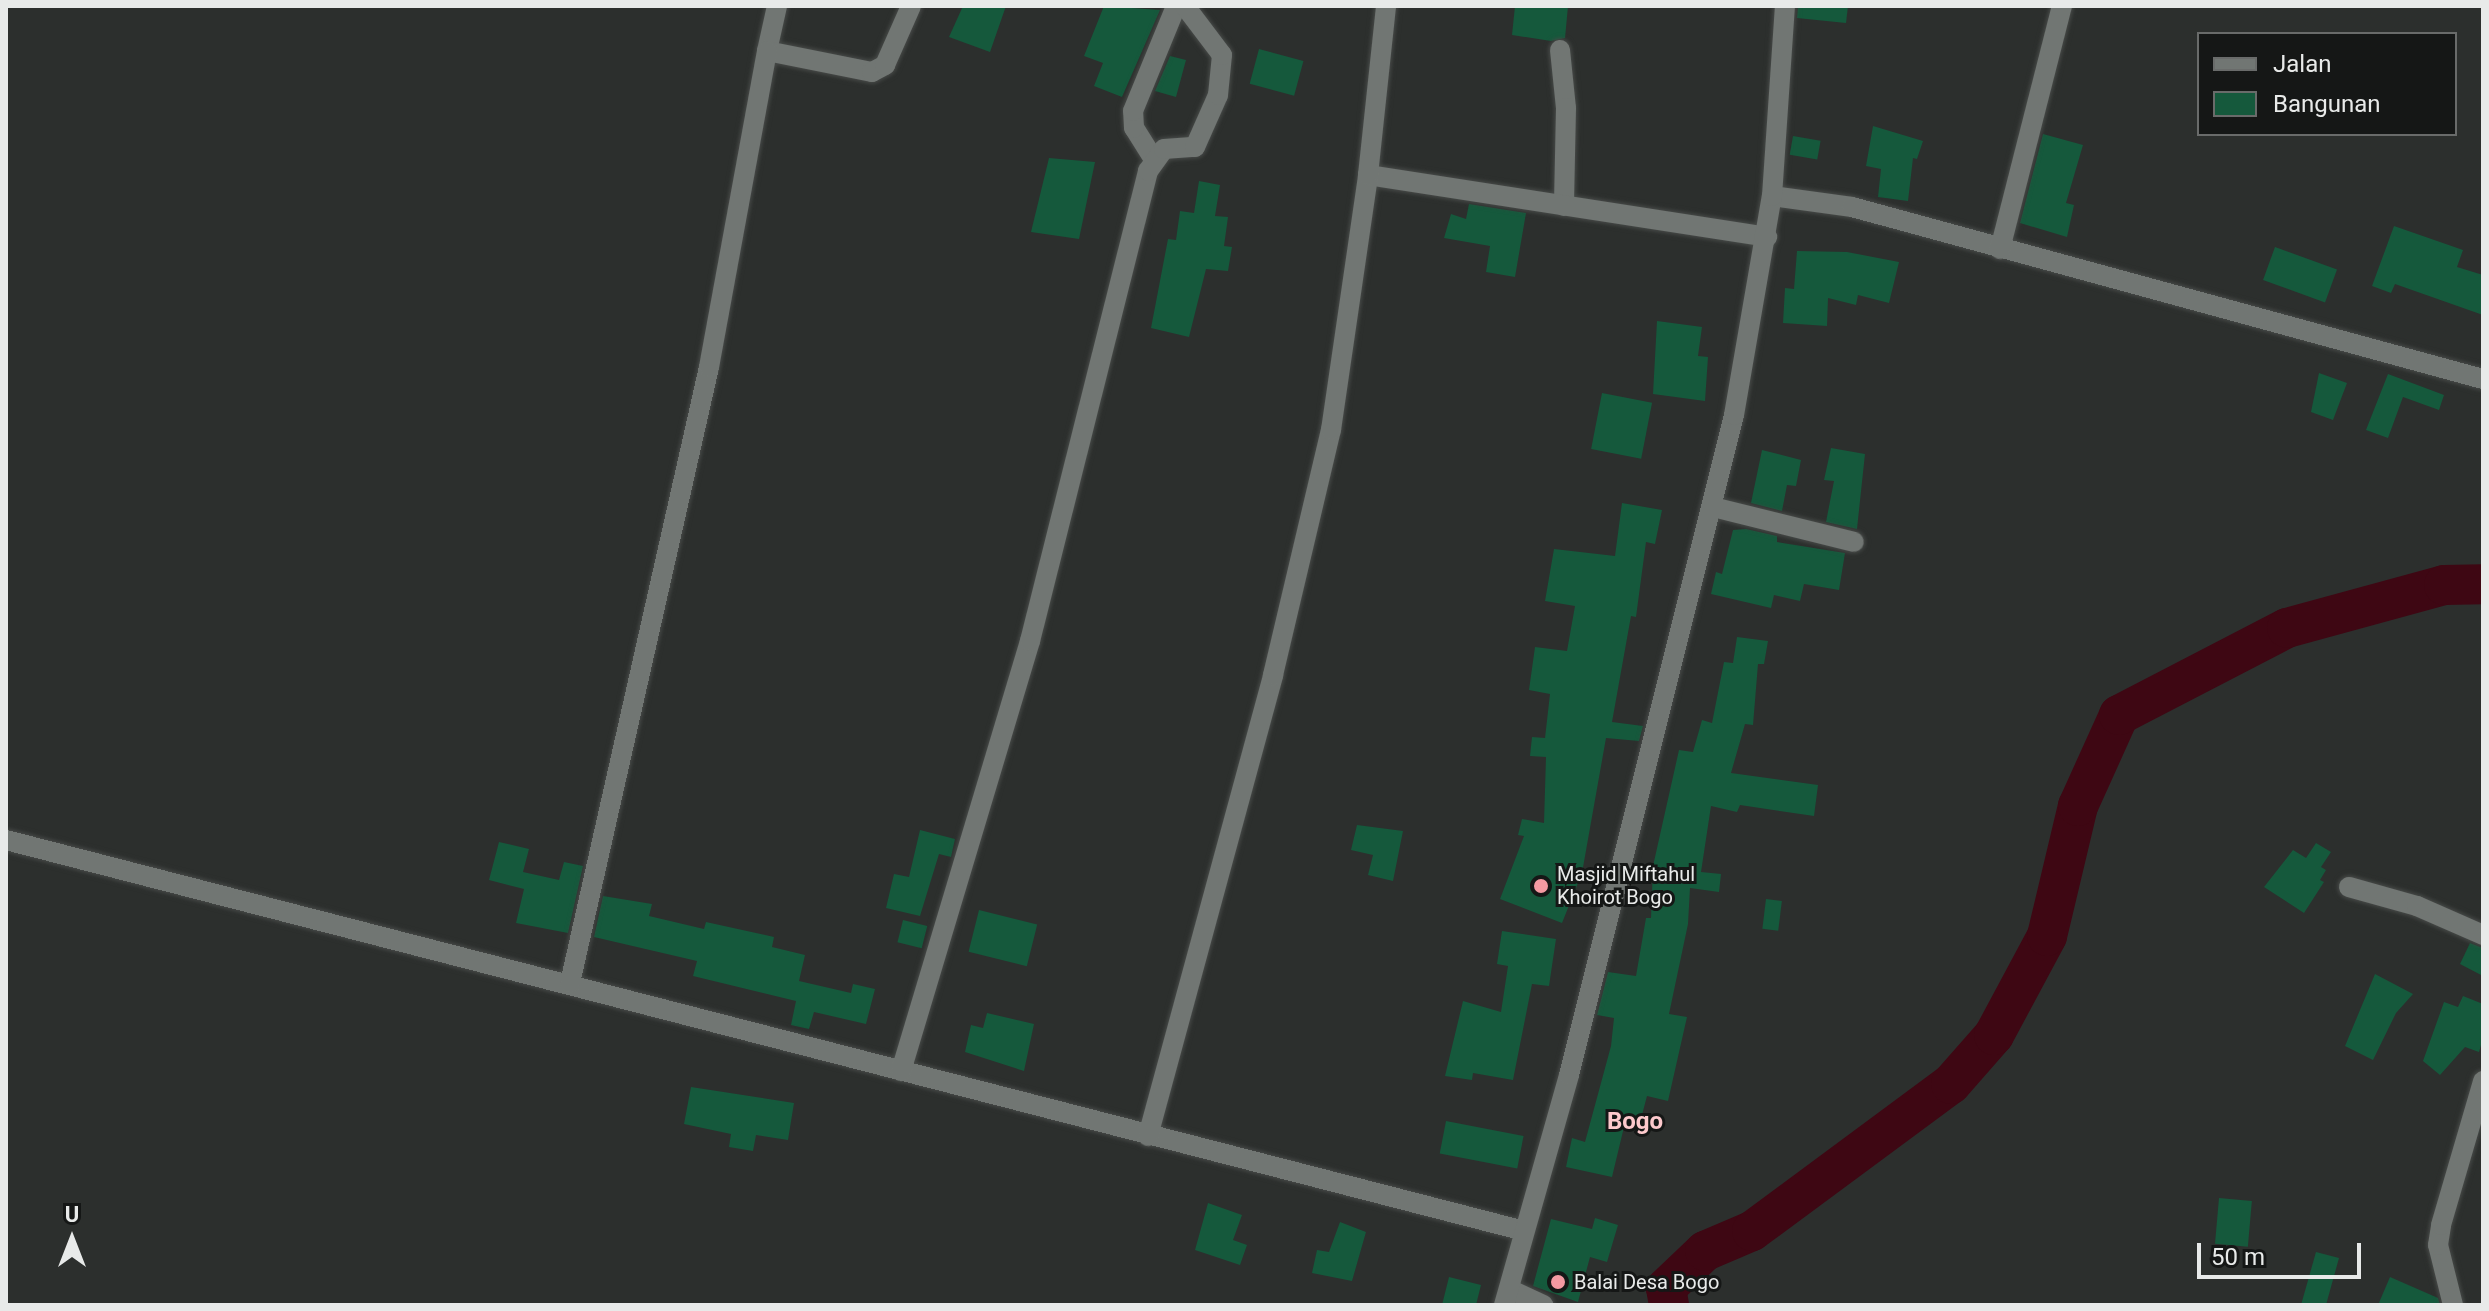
<!DOCTYPE html>
<style>
body{margin:0}
#map{position:relative;width:2489px;height:1311px;overflow:hidden;background:#2c2f2d;font-family:Roboto,sans-serif}
div>[style]{position:absolute}
.river>*{height:40px;margin:-20px;padding:0 20px;transform-origin:20px;border-radius:20px;background:#3e0713}
.building>*{inset:0;background:#15593c;transform-origin:0 0}
.roads{filter:drop-shadow(0 0 2px #474a48) drop-shadow(0 0 2px #474a48)}
.minor>*{height:20px;margin:-10px;padding:0 10px;transform-origin:10px;border-radius:10px;background:#717673}
.dots>*{width:22px;height:22px;translate:-50% -50%;box-sizing:border-box;border:4px solid #151716;border-radius:50%}
span{translate:-50% -50%;white-space:nowrap;text-align:center;line-height:1.15;-webkit-text-stroke:6px #151716;paint-order:stroke}
.poi-label{font-size:20px;color:#e8eae9}
.left{translate:0 -50%;text-align:left}
.quarter-label{font-size:24px;color:#fdc9cc;font-weight:700}
.frame{position:absolute;inset:0;border:8px solid #e8eae9;pointer-events:none}
.legend{position:absolute;left:2197px;top:32px;width:260px;height:104px;box-sizing:border-box;background:#151716;border:2px solid #696b6a;margin:0;padding:10px 14px;list-style:none;font-size:24px;color:#e8eae9}
.legend li{display:flex;align-items:center;gap:16px;height:40px}
.legend b{width:40px;border:2px solid #696b6a}
.north{position:absolute;left:32px;top:1199px;width:80px;height:80px;-webkit-text-stroke:6px #151716;paint-order:stroke;rotate:0deg;font-size:22px;font-weight:700;line-height:32px;text-align:center;color:#e8eae9}
.north::after{content:'';display:block;margin:auto;width:28px;height:36px;background:#e8eae9;clip-path:polygon(50% 0,100% 100%,50% 72%,0 100%)}
.scale{position:absolute;left:2197px;top:1243px;width:164px;height:36px;box-sizing:border-box;border:4px solid #e8eae9;border-top:0;padding-left:10px;font-size:24px;line-height:28px;white-space:nowrap;color:#e8eae9;-webkit-text-stroke:6px #151716;paint-order:stroke}
</style>
<div id="map">
<div class="river">
<i style="left:1669px;top:1305px;width:17px;rotate:-100deg"></i>
<i style="left:1666px;top:1288px;width:54px;rotate:-43.5deg"></i>
<i style="left:1705px;top:1251px;width:51px;rotate:-23.1deg"></i>
<i style="left:1752px;top:1231px;width:247px;rotate:-36.5deg"></i>
<i style="left:1951px;top:1084px;width:65px;rotate:-48.7deg"></i>
<i style="left:1994px;top:1035px;width:112px;rotate:-61.8deg"></i>
<i style="left:2047px;top:936px;width:134px;rotate:-76.6deg"></i>
<i style="left:2078px;top:806px;width:100px;rotate:-65.7deg"></i>
<i style="left:2119px;top:715px;width:189px;rotate:-27.4deg"></i>
<i style="left:2287px;top:628px;width:163px;rotate:-15.3deg"></i>
<i style="left:2444px;top:585px;width:39px;rotate:-1deg"></i>
</div>
<div class="building">
<i style="clip-path:polygon(963px 6px,1006px 6px,990px 52px,949px 37px)"></i>
<i style="clip-path:polygon(1104px 6px,1160px 10px,1122px 97px,1094px 86px,1103px 63px,1084px 56px)"></i>
<i style="clip-path:polygon(1515px 6px,1568px 6px,1565px 38px,1551px 41px,1512px 35px)"></i>
<i style="clip-path:polygon(1798px 6px,1848px 6px,1846px 23px,1797px 18px)"></i>
<i style="left:1259px;top:49px;width:46px;height:36px;rotate:15deg"></i>
<i style="clip-path:polygon(1170px 56px,1186px 60px,1176px 97px,1155px 91px)"></i>
<i style="clip-path:polygon(1873px 126px,1923px 141px,1917px 159px,1913px 158px,1908px 201px,1878px 197px,1881px 169px,1866px 166px)"></i>
<i style="clip-path:polygon(2043px 134px,2083px 145px,2066px 203px,2074px 205px,2067px 237px,2020px 223px)"></i>
<i style="left:1793px;top:136px;width:28px;height:19px;rotate:10deg"></i>
<i style="clip-path:polygon(1049px 158px,1095px 162px,1079px 239px,1031px 232px)"></i>
<i style="clip-path:polygon(1199px 181px,1220px 185px,1215px 216px,1228px 217px,1224px 246px,1232px 247px,1228px 271px,1206px 269px,1189px 337px,1151px 328px,1168px 239px,1176px 240px,1180px 211px,1194px 213px)"></i>
<i style="clip-path:polygon(1469px 204px,1526px 213px,1515px 277px,1486px 272px,1490px 246px,1444px 238px,1451px 214px,1466px 219px)"></i>
<i style="clip-path:polygon(2394px 226px,2463px 250px,2457px 267px,2483px 275px,2483px 315px,2395px 284px,2391px 293px,2372px 286px)"></i>
<i style="left:2275px;top:247px;width:66px;height:35px;rotate:20deg"></i>
<i style="clip-path:polygon(1797px 251px,1847px 252px,1899px 262px,1889px 303px,1858px 295px,1856px 305px,1828px 298px,1827px 326px,1783px 323px,1785px 288px,1794px 289px)"></i>
<i style="clip-path:polygon(1657px 321px,1702px 327px,1698px 356px,1708px 357px,1705px 401px,1653px 394px)"></i>
<i style="clip-path:polygon(2319px 373px,2347px 383px,2333px 420px,2311px 412px)"></i>
<i style="clip-path:polygon(2388px 374px,2444px 395px,2439px 410px,2403px 397px,2388px 438px,2366px 430px)"></i>
<i style="left:1602px;top:393px;width:51px;height:57px;rotate:11deg"></i>
<i style="clip-path:polygon(1831px 448px,1865px 454px,1857px 529px,1826px 522px,1834px 481px,1824px 480px)"></i>
<i style="clip-path:polygon(1762px 450px,1801px 460px,1796px 486px,1787px 485px,1782px 511px,1751px 503px)"></i>
<i style="clip-path:polygon(1622px 503px,1662px 510px,1655px 544px,1646px 542px,1636px 617px,1631px 616px,1612px 722px,1643px 726px,1639px 741px,1606px 738px,1582px 873px,1562px 923px,1500px 899px,1524px 836px,1518px 835px,1522px 819px,1544px 823px,1546px 757px,1530px 756px,1532px 737px,1545px 738px,1550px 694px,1529px 690px,1535px 647px,1567px 651px,1575px 606px,1545px 601px,1554px 549px,1615px 556px)"></i>
<i style="clip-path:polygon(1746px 529px,1777px 536px,1777px 542px,1845px 553px,1839px 590px,1804px 584px,1800px 601px,1774px 595px,1771px 608px,1711px 594px,1716px 572px,1722px 574px,1733px 530px)"></i>
<i style="clip-path:polygon(1737px 637px,1768px 641px,1764px 664px,1758px 664px,1753px 725px,1745px 724px,1731px 773px,1818px 785px,1814px 816px,1740px 805px,1737px 812px,1711px 806px,1701px 872px,1721px 874px,1719px 892px,1690px 888px,1688px 924px,1669px 1014px,1687px 1017px,1668px 1101px,1647px 1096px,1638px 1130px,1624px 1127px,1612px 1177px,1566px 1167px,1572px 1138px,1585px 1142px,1611px 1046px,1614px 1018px,1597px 1015px,1608px 972px,1636px 976px,1646px 918px,1651px 918px,1653px 866px,1679px 750px,1693px 752px,1702px 720px,1712px 723px,1724px 662px,1733px 663px)"></i>
<i style="clip-path:polygon(1357px 825px,1403px 831px,1393px 881px,1368px 875px,1373px 855px,1351px 850px)"></i>
<i style="clip-path:polygon(920px 830px,955px 839px,951px 857px,939px 854px,920px 916px,886px 908px,894px 874px,909px 877px)"></i>
<i style="clip-path:polygon(499px 842px,529px 849px,523px 872px,559px 880px,564px 862px,583px 866px,568px 933px,516px 923px,524px 889px,489px 880px)"></i>
<i style="clip-path:polygon(2316px 843px,2331px 852px,2321px 867px,2326px 870px,2320px 880px,2324px 882px,2304px 913px,2264px 887px,2293px 850px,2306px 858px)"></i>
<i style="clip-path:polygon(603px 896px,652px 904px,649px 916px,704px 929px,706px 922px,774px 937px,772px 947px,805px 955px,799px 981px,851px 993px,853px 984px,875px 989px,866px 1024px,814px 1012px,809px 1029px,791px 1025px,796px 1001px,693px 976px,697px 961px,594px 937px)"></i>
<i style="left:1766px;top:899px;width:16px;height:30px;rotate:7deg"></i>
<i style="left:979px;top:910px;width:60px;height:43px;rotate:14deg"></i>
<i style="left:903px;top:920px;width:25px;height:23px;rotate:14deg"></i>
<i style="clip-path:polygon(1502px 931px,1556px 939px,1549px 986px,1532px 984px,1513px 1080px,1473px 1073px,1472px 1080px,1445px 1076px,1463px 1001px,1501px 1012px,1508px 966px,1497px 964px)"></i>
<i style="clip-path:polygon(2470px 943px,2483px 948px,2483px 976px,2460px 964px)"></i>
<i style="clip-path:polygon(2375px 974px,2413px 994px,2396px 1013px,2373px 1060px,2345px 1046px)"></i>
<i style="clip-path:polygon(2463px 996px,2483px 1004px,2483px 1038px,2479px 1052px,2465px 1047px,2440px 1075px,2423px 1061px,2444px 1002px,2458px 1007px)"></i>
<i style="clip-path:polygon(987px 1013px,1034px 1024px,1024px 1071px,965px 1052px,971px 1025px,983px 1028px)"></i>
<i style="clip-path:polygon(691px 1087px,794px 1103px,788px 1140px,756px 1135px,753px 1151px,729px 1147px,731px 1134px,684px 1124px)"></i>
<i style="left:1446px;top:1121px;width:79px;height:33px;rotate:11deg"></i>
<i style="left:2219px;top:1198px;width:33px;height:46px;rotate:5deg"></i>
<i style="clip-path:polygon(1208px 1203px,1242px 1215px,1233px 1240px,1247px 1245px,1240px 1265px,1195px 1250px)"></i>
<i style="clip-path:polygon(1595px 1218px,1618px 1225px,1607px 1262px,1590px 1257px,1578px 1302px,1533px 1286px,1551px 1219px,1592px 1229px)"></i>
<i style="clip-path:polygon(1340px 1222px,1366px 1232px,1352px 1281px,1312px 1273px,1317px 1250px,1329px 1252px)"></i>
<i style="clip-path:polygon(2316px 1252px,2339px 1258px,2326px 1305px,2301px 1305px)"></i>
<i style="clip-path:polygon(1449px 1277px,1481px 1285px,1476px 1305px,1442px 1305px)"></i>
<i style="clip-path:polygon(2390px 1277px,2438px 1298px,2440px 1305px,2378px 1305px)"></i>
</div>
<div class="roads">
<div class="minor">
<i style="left:777px;top:6px;width:46px;rotate:102.5deg"></i>
<i style="left:767px;top:51px;width:107px;rotate:11.3deg"></i>
<i style="left:872px;top:72px;width:15px;rotate:-28deg"></i>
<i style="left:885px;top:65px;width:64px;rotate:-66.2deg"></i>
<i style="left:1560px;top:50px;width:58px;rotate:84.1deg"></i>
<i style="left:1566px;top:108px;width:98px;rotate:91.2deg"></i>
<i style="left:1153px;top:158px;width:36px;rotate:-122deg"></i>
<i style="left:1134px;top:128px;width:17px;rotate:-93deg"></i>
<i style="left:1133px;top:111px;width:113px;rotate:-67.7deg"></i>
<i style="left:1368px;top:175px;width:404px;rotate:8.8deg"></i>
<i style="left:1772px;top:196px;width:81px;rotate:7.8deg"></i>
<i style="left:1852px;top:207px;width:654px;rotate:15.25deg"></i>
<i style="left:2000px;top:249px;width:251px;rotate:-75.7deg"></i>
<i style="left:1713px;top:507px;width:145px;rotate:13.9deg"></i>
<i style="left:6px;top:840px;width:1568px;rotate:14.44deg"></i>
<i style="left:2349px;top:887px;width:71px;rotate:15.6deg"></i>
<i style="left:2417px;top:906px;width:72px;rotate:23.7deg"></i>
<i style="left:570px;top:983px;width:631px;rotate:-77.28deg"></i>
<i style="left:709px;top:367px;width:321px;rotate:-79.6deg"></i>
<i style="left:901px;top:1071px;width:449px;rotate:-73.3deg"></i>
<i style="left:1030px;top:641px;width:485px;rotate:-75.9deg"></i>
<i style="left:1148px;top:171px;width:27px;rotate:-54deg"></i>
<i style="left:1164px;top:149px;width:31px;rotate:-4deg"></i>
<i style="left:1195px;top:147px;width:57px;rotate:-66.1deg"></i>
<i style="left:1218px;top:95px;width:40px;rotate:-84.3deg"></i>
<i style="left:1222px;top:55px;width:61px;rotate:-127.1deg"></i>
<i style="left:1148px;top:1136px;width:478px;rotate:-74.8deg"></i>
<i style="left:1273px;top:675px;width:252px;rotate:-76.7deg"></i>
<i style="left:1331px;top:430px;width:258px;rotate:-81.7deg"></i>
<i style="left:1368px;top:175px;width:170px;rotate:-83.9deg"></i>
<i style="left:1509px;top:1289px;width:38px;rotate:25deg"></i>
<i style="left:1504px;top:1305px;width:239px;rotate:-74.2deg"></i>
<i style="left:1569px;top:1075px;width:680px;rotate:-75.96deg"></i>
<i style="left:1734px;top:415px;width:222px;rotate:-80.2deg"></i>
<i style="left:1772px;top:196px;width:190px;rotate:-86.1deg"></i>
<i style="left:2453px;top:1305px;width:62px;rotate:-104deg"></i>
<i style="left:2438px;top:1245px;width:20px;rotate:-81deg"></i>
<i style="left:2441px;top:1225px;width:150px;rotate:-73.7deg"></i>
</div>
</div>
<div class="dots">
<i style="left:1541px;top:886px;background:#f49aa2"></i>
<i style="left:1558px;top:1282px;background:#f49aa2"></i>
</div>
<div class="poi-label">
<span class="left" style="left:1557px;top:886px">Masjid Miftahul<br>Khoirot Bogo</span>
<span class="left" style="left:1574px;top:1282px">Balai Desa Bogo</span>
</div>
<div class="quarter-label">
<span style="left:1635px;top:1122px">Bogo</span>
</div>
<div class="frame"></div>
<ul class="legend">
<li><b style="height:10px;background:#717673"></b>Jalan</li>
<li><b style="height:22px;background:#15593c"></b>Bangunan</li>
</ul>
<div class="north">U</div>
<div class="scale">50 m</div>
</div>
